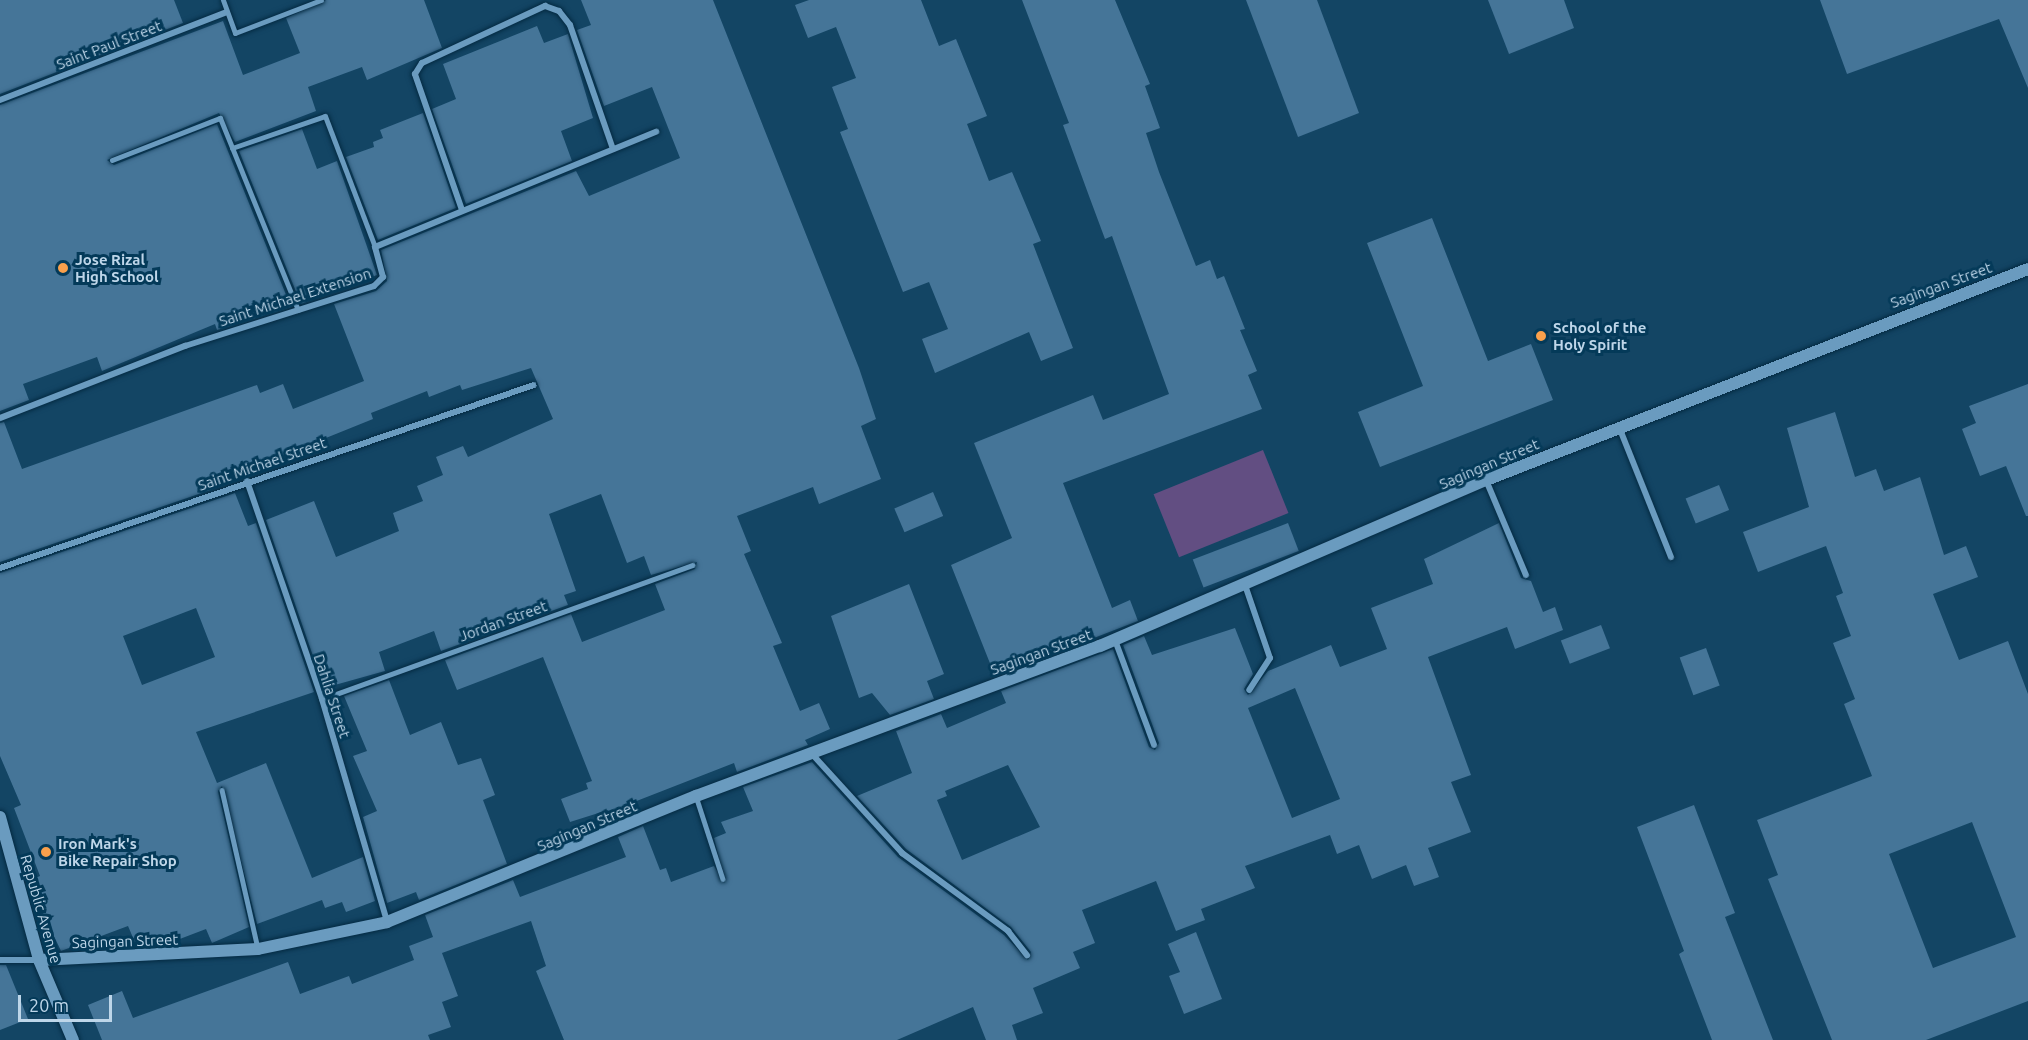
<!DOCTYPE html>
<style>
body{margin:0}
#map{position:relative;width:2028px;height:1040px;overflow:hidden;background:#134564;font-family:Ubuntu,sans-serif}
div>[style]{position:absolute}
.green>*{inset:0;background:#624e82;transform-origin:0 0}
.building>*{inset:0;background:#457598;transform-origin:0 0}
.roads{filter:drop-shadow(0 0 2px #042a42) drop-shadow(0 0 2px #042a42)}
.service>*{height:4.5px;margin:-2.25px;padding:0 2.25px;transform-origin:2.25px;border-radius:2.25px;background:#6a9bbf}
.pedestrian>*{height:5px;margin:-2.5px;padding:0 2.5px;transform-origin:2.5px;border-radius:2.5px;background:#6a9bbf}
.minor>*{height:6px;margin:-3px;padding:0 3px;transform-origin:3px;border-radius:3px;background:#6a9bbf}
.secondary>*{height:12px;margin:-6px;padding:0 6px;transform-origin:6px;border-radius:6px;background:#6a9bbf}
.dots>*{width:16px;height:16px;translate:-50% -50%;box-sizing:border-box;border:3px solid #043a59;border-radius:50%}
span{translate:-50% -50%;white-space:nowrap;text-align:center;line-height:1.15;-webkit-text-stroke:6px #043a59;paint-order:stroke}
.street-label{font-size:15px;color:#bed6e9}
.poi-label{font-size:15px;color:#bed6e9;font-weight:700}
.left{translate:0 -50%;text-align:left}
.scale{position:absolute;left:18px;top:995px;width:94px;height:27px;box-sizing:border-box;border:3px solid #bed6e9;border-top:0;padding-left:8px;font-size:18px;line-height:21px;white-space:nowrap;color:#bed6e9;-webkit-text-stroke:4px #043a59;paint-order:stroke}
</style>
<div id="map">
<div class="green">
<i style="left:1263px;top:450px;width:68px;height:118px;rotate:68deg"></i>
</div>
<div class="building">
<i style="clip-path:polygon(0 0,174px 0,183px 23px,0 94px)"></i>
<i style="clip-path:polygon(326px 0,424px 0,442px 48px,367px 80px,362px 67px,308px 87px,316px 111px,235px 142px,219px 113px,107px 160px,114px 165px,217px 124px,291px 307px,217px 330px,215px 324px,102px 371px,97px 357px,23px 384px,29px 400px,0 411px,0 105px,223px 21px,243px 75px,300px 53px,286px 18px)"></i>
<i style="clip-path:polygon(581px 0,713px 0,859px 368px,876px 419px,861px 426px,881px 479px,819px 504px,813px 487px,737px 516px,751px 551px,744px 554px,782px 643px,773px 646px,800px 711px,819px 703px,830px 729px,805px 740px,808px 745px,737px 772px,734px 763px,634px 802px,637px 811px,613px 821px,608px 810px,570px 822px,561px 799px,588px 789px,586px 783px,592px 781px,543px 657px,457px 690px,445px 660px,571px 614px,582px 642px,665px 610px,655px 584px,695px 569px,697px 562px,651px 575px,644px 556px,627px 563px,601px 494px,549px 514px,576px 591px,564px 595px,568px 605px,441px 651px,434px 631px,379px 652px,385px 671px,324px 688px,266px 520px,314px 501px,336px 557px,399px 531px,393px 513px,423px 501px,417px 486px,443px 475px,436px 457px,463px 446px,468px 457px,553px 419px,531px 368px,462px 390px,460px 385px,429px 397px,427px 391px,371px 413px,373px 419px,229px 477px,231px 483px,0 562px,0 423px,4px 422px,22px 469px,257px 385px,260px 393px,283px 384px,293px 409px,364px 381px,334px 304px,376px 291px,387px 281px,381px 250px,576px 171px,589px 196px,680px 158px,652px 87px,604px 106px,577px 30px,591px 25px)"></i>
<i style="clip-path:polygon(809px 0,921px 0,939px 46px,956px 39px,987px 116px,967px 124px,989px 181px,1012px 172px,1041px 241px,1033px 244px,1073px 348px,1041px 361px,1029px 332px,935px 373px,922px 339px,948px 329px,929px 282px,903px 292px,840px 132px,848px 129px,832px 87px,856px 78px,836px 27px,808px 38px,795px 5px)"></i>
<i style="clip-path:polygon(1022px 0,1115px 0,1150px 84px,1145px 86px,1160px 128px,1146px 133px,1159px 172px,1196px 266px,1210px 260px,1217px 279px,1224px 276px,1245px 329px,1240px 330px,1257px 371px,1248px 375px,1262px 409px,1063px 483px,1112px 608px,1130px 600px,1138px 621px,995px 676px,951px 565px,1012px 538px,974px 443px,1093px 395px,1103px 420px,1169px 394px,1112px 236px,1105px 239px,1089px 196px,1063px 125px,1069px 123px)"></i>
<i style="clip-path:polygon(1246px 0,1317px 0,1359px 113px,1298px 137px)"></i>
<i style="clip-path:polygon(1488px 0,1564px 0,1574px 28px,1509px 54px)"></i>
<i style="clip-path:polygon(1820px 0,2028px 0,2028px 88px,1999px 19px,1847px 74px)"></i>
<i style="clip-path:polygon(537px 26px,544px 43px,568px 34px,593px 118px,561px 131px,572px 161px,466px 204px,432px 109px,456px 99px,443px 64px)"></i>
<i style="clip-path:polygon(423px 113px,456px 208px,378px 240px,346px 157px,374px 147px,373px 142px,383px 138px,380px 130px)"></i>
<i style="clip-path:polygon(302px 129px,317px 169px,337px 161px,377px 275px,301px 304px,239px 151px)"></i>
<i style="clip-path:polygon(1432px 218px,1488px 361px,1531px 344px,1553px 400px,1380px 467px,1358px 412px,1423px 386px,1367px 243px)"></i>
<i style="clip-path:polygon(2028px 384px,2028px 516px,2026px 516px,2006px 466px,1980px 476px,1962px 429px,1976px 423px,1969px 406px)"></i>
<i style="clip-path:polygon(evenodd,1835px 412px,1855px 477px,1876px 469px,1884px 491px,1920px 477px,1944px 555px,1966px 546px,1978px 577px,1933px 594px,1959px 660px,2008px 641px,2028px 694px,2028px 1001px,1926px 1040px,1832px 1040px,1768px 879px,1778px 875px,1757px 820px,1872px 776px,1844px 704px,1855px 699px,1833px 643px,1851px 636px,1836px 596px,1843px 593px,1826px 546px,1758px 572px,1743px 532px,1809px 507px,1787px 428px,1835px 412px,1972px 822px,2016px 937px,1933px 968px,1889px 854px,1972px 822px)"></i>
<i style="left:1719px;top:485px;width:27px;height:36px;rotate:68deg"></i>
<i style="left:933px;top:492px;width:26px;height:42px;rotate:67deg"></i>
<i style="clip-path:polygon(evenodd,235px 493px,248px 526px,256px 523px,314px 692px,196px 732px,217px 783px,266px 763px,312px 878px,363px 857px,375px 901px,346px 912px,342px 902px,325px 908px,322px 900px,257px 924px,222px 786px,218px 791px,249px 927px,212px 943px,206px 929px,164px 945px,137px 947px,128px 926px,61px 951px,28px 881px,40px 876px,14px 808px,21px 805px,0 756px,0 573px,235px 493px,196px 608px,215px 657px,142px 685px,123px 636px,196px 608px)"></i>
<i style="left:1288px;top:523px;width:30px;height:102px;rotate:69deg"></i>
<i style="clip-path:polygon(evenodd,1499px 523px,1521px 578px,1531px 581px,1543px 612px,1555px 607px,1563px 630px,1515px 649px,1507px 627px,1428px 657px,1471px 775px,1451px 782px,1471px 832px,1428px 848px,1439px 877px,1414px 886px,1406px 865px,1372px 879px,1359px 845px,1337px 854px,1330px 835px,1245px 866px,1255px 888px,1201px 909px,1205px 920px,1176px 931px,1156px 881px,1082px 910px,1095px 943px,1073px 952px,1080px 968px,1033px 988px,1043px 1013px,1012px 1025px,1017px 1040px,986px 1040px,973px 1007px,897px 1040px,564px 1040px,536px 971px,546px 966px,531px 921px,442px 953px,458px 996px,442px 1002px,451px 1027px,428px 1035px,430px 1040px,102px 1040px,88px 1005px,122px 991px,133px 1018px,288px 962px,300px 994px,349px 976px,352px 984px,414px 960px,409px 946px,433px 937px,425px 915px,513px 880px,520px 897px,626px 857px,618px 837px,643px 826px,660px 870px,666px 868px,671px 882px,714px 866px,725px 883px,714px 838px,726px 833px,721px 822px,753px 811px,743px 787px,812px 762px,898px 857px,1004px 935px,1028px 960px,1031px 952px,1011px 927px,906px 849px,857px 796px,912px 773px,896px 731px,941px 714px,947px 728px,1006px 703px,1001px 691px,1113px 649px,1149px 747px,1155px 750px,1159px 743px,1123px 645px,1144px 636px,1152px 655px,1235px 628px,1253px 674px,1244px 689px,1248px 695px,1268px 671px,1331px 645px,1340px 667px,1387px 649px,1371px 608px,1433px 584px,1424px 559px,1499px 523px,1295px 688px,1340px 799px,1292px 818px,1248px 708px,1295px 688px,1499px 523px,1008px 765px,1040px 827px,962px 860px,937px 800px,947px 796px,945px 791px,1008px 765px)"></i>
<i style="clip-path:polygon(909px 584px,944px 674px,927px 681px,934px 699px,890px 715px,872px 693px,859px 698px,831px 616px)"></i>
<i style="left:1601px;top:625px;width:25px;height:43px;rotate:69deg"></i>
<i style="left:1706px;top:648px;width:40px;height:28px;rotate:70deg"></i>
<i style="clip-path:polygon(389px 680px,410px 735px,441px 722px,458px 765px,481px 758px,495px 795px,483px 800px,507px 864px,419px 900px,416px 892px,387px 903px,363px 817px,377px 811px,353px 756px,367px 751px,344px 696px)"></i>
<i style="clip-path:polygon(1694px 805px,1735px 913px,1725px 917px,1773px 1040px,1712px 1040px,1679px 954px,1684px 951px,1637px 827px)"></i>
<i style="clip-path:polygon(1196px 932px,1222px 999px,1184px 1014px,1169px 976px,1180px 972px,1168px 944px)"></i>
<i style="clip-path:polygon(0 965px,6px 965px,28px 1019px,0 1030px)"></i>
</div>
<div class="roads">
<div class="service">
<i style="left:222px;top:790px;width:162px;rotate:77.2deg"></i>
<i style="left:696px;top:796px;width:87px;rotate:72deg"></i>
</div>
<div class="pedestrian">
<i style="left:223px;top:0;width:35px;rotate:70deg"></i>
<i style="left:235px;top:33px;width:92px;rotate:-21deg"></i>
<i style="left:232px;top:148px;width:98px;rotate:-19deg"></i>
<i style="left:325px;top:116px;width:140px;rotate:69.1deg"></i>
<i style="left:112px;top:160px;width:116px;rotate:-21.3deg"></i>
<i style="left:220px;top:118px;width:207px;rotate:67.9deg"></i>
<i style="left:322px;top:699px;width:394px;rotate:-19.9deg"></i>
</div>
<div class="minor">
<i style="left:0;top:100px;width:243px;rotate:-21.2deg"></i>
<i style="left:462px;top:210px;width:144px;rotate:-109.1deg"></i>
<i style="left:415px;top:74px;width:13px;rotate:-58deg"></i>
<i style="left:422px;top:63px;width:136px;rotate:-24.9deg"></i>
<i style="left:545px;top:6px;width:15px;rotate:20deg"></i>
<i style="left:559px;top:11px;width:18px;rotate:52deg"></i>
<i style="left:570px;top:25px;width:131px;rotate:70.9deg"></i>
<i style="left:0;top:418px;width:199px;rotate:-21.3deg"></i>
<i style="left:185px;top:346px;width:198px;rotate:-17.6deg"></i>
<i style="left:374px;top:286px;width:13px;rotate:-45deg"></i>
<i style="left:383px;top:277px;width:31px;rotate:-105deg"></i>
<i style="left:375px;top:247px;width:304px;rotate:-22.3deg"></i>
<i style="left:1619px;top:427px;width:140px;rotate:68.2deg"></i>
<i style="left:1486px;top:480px;width:103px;rotate:67.2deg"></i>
<i style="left:247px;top:481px;width:231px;rotate:71deg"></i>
<i style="left:322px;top:699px;width:232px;rotate:73.7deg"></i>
<i style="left:0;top:568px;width:564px;rotate:-18.92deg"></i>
<i style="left:1245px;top:585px;width:77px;rotate:71.1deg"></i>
<i style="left:1270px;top:658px;width:38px;rotate:123deg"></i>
<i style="left:1115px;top:640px;width:112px;rotate:69.6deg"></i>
<i style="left:812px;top:754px;width:134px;rotate:47.7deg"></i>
<i style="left:902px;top:853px;width:132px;rotate:36.3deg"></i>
<i style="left:1008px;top:931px;width:31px;rotate:52deg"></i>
<i style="left:0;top:960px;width:38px"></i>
</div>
<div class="secondary">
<i style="left:0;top:817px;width:148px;rotate:74.7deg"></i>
<i style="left:39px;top:960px;width:87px;rotate:67deg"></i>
<i style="left:39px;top:960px;width:219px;rotate:-2.9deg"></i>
<i style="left:258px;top:949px;width:132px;rotate:-11.8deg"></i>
<i style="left:387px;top:922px;width:334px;rotate:-22.2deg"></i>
<i style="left:696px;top:796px;width:431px;rotate:-20.4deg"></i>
<i style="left:1100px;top:646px;width:420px;rotate:-23.3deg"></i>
<i style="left:1486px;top:480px;width:582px;rotate:-21.27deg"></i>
</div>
</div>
<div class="dots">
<i style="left:63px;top:268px;background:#f9a04c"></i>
<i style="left:1541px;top:336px;background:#f9a04c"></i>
<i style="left:46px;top:852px;background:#f9a04c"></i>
</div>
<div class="street-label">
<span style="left:109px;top:45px;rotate:-21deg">Saint Paul Street</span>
<span style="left:1941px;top:285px;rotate:-20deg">Sagingan Street</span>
<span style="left:295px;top:297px;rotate:-18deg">Saint Michael Extension</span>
<span style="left:262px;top:464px;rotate:-19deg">Saint Michael Street</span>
<span style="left:1489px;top:464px;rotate:-23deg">Sagingan Street</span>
<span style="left:503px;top:621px;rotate:-20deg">Jordan Street</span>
<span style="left:1041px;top:652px;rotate:-20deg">Sagingan Street</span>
<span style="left:332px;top:696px;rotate:72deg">Dahlia Street</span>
<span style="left:587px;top:826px;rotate:-23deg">Sagingan Street</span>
<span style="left:41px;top:909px;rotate:74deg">Republic Avenue</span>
<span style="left:125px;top:941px;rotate:-2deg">Sagingan Street</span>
</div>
<div class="poi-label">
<span class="left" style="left:75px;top:268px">Jose Rizal<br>High School</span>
<span class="left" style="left:1553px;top:336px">School of the<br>Holy Spirit</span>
<span class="left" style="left:58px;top:852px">Iron Mark's<br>Bike Repair Shop</span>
</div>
<div class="scale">20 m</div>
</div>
